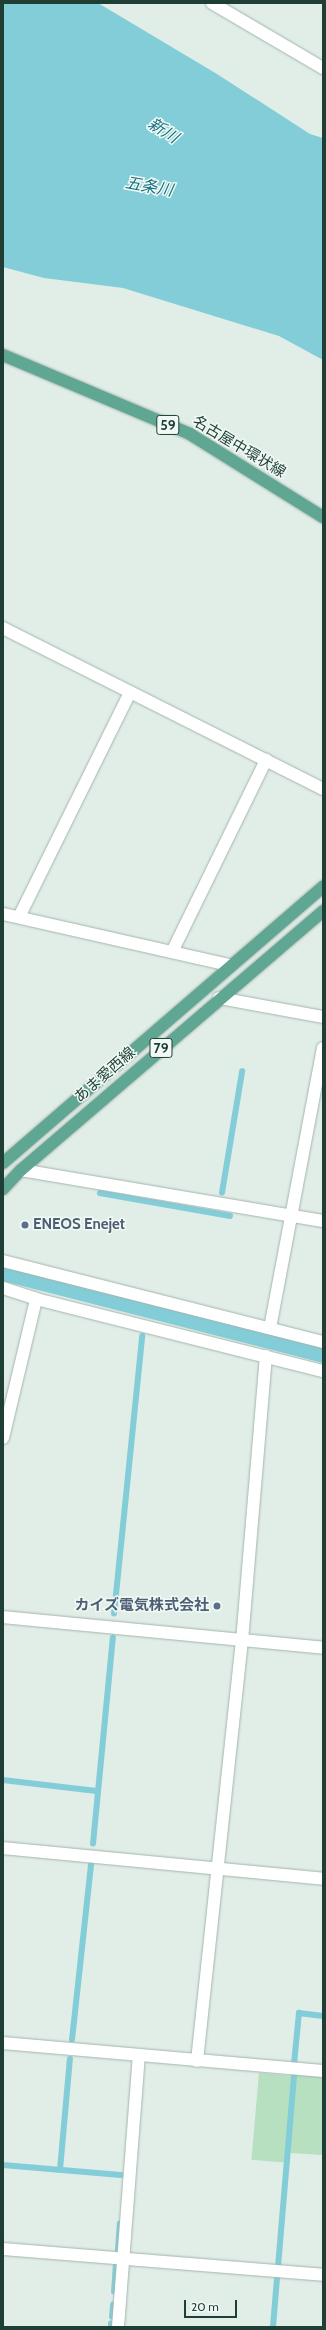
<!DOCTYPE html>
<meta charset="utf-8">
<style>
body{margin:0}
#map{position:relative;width:326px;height:2330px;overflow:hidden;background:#e1ede7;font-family:Cabin,"Noto Sans JP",sans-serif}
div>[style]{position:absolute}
.green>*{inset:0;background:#b7e0c1;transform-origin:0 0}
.water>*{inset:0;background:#83cdd8}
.stream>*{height:5.5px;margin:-2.75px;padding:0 2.75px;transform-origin:2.75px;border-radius:2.75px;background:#83cdd8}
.roads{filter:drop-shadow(0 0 1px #a3b5ae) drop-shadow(0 0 1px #a3b5ae)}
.minor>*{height:12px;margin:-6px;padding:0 6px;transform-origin:6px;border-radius:6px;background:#fff}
.major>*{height:12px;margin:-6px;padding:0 6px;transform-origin:6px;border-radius:6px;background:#60a793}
.dots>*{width:11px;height:11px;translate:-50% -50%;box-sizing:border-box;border:2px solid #f1f9f5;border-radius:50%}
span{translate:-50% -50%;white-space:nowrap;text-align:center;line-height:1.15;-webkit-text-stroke:3px #f1f9f5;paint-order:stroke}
.shield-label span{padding:1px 3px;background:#f1f9f5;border:1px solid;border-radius:3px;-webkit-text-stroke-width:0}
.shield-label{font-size:14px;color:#1f3f36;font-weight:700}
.street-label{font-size:15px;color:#1f3f36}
.service-label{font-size:15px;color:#4e5e75;font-weight:700}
.left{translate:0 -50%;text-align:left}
.right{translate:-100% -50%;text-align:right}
.water-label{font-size:16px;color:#137282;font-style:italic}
.frame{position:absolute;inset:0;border:4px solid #1f3f36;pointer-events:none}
.scale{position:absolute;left:184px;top:2300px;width:53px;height:18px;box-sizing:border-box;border:2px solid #1f3f36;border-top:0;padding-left:5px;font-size:12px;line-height:14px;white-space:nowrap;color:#1f3f36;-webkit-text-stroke:3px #f1f9f5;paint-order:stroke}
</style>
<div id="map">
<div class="green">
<i style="left:259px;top:2073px;width:33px;height:87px;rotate:5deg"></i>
<i style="clip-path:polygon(297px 2073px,323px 2076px,323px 2155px,290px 2153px)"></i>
</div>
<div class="water">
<i style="clip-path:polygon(3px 3px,98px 3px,217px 74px,310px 134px,323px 138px,323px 360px,279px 336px,123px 288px,44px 278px,3px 267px)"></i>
<i style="clip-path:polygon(3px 1267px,323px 1346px,323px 1363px,3px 1281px)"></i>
</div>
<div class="stream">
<i style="left:100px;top:1193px;width:132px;rotate:10deg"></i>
<i style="left:222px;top:1193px;width:123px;rotate:-80.6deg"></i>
<i style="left:114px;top:1614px;width:279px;rotate:-84.2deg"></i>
<i style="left:3px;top:1780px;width:94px;rotate:6.7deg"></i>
<i style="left:93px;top:1844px;width:207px;rotate:-84.5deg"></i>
<i style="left:72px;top:2040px;width:176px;rotate:-83.8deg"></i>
<i style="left:294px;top:2064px;width:51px;rotate:-84.4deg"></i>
<i style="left:299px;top:2013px;width:24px;rotate:7deg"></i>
<i style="left:3px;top:2165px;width:118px;rotate:4.8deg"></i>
<i style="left:60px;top:2170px;width:111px;rotate:-84.9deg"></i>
<i style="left:118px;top:2250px;width:26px;rotate:-86deg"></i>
<i style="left:278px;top:2267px;width:192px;rotate:-85.2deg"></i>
<i style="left:114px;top:2292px;width:26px;rotate:-86deg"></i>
<i style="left:112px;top:2317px;width:12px;rotate:-85deg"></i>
<i style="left:111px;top:2327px;width:3px;rotate:-90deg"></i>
<i style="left:273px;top:2327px;width:49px;rotate:-85.3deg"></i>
</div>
<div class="roads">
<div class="minor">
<i style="left:212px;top:3px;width:129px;rotate:30.4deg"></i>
<i style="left:3px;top:628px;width:358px;rotate:26.7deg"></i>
<i style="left:3px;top:914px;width:233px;rotate:12.7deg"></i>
<i style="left:19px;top:917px;width:251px;rotate:-63.7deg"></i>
<i style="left:172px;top:952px;width:214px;rotate:-63.9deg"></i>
<i style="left:219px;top:998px;width:106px;rotate:10.4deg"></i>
<i style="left:21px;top:1170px;width:306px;rotate:9.6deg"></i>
<i style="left:3px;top:1261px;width:330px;rotate:14.2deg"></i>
<i style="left:3px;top:1288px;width:35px;rotate:18deg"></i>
<i style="left:270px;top:1328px;width:285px;rotate:-79.3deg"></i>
<i style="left:3px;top:1438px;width:143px;rotate:-76.6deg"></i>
<i style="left:36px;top:1299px;width:296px;rotate:14.1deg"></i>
<i style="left:3px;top:1617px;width:321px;rotate:5.5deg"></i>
<i style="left:3px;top:1848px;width:321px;rotate:5.5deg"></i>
<i style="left:3px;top:2043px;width:321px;rotate:5deg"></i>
<i style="left:197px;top:2061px;width:422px;rotate:-83.9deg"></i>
<i style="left:242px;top:1641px;width:286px;rotate:-85.2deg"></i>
<i style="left:3px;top:2249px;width:321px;rotate:4.6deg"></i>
<i style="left:118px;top:2327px;width:271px;rotate:-85.6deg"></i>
</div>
<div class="major">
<i style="left:3px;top:355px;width:203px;rotate:22.9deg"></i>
<i style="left:190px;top:434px;width:157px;rotate:32deg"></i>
<i style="left:3px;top:1163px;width:423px;rotate:-40.8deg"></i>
<i style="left:3px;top:1189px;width:26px;rotate:-47deg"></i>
<i style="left:21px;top:1170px;width:398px;rotate:-40.6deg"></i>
</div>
</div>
<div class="dots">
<i style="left:25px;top:1225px;background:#5c6f8a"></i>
<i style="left:217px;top:1606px;background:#5c6f8a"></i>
</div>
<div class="shield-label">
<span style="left:168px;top:425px">59</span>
<span style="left:161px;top:1048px">79</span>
</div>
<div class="street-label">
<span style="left:239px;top:447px;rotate:31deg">名古屋中環状線</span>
<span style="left:105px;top:1075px;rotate:-41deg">あま愛西線</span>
</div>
<div class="service-label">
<span class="left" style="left:33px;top:1225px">ENEOS Enejet</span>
<span class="right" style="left:209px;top:1606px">カイズ電気株式会社</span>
</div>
<div class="water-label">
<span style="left:163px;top:131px;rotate:32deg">新川</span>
<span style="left:149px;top:187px;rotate:10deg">五条川</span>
</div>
<div class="frame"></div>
<div class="scale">20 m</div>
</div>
